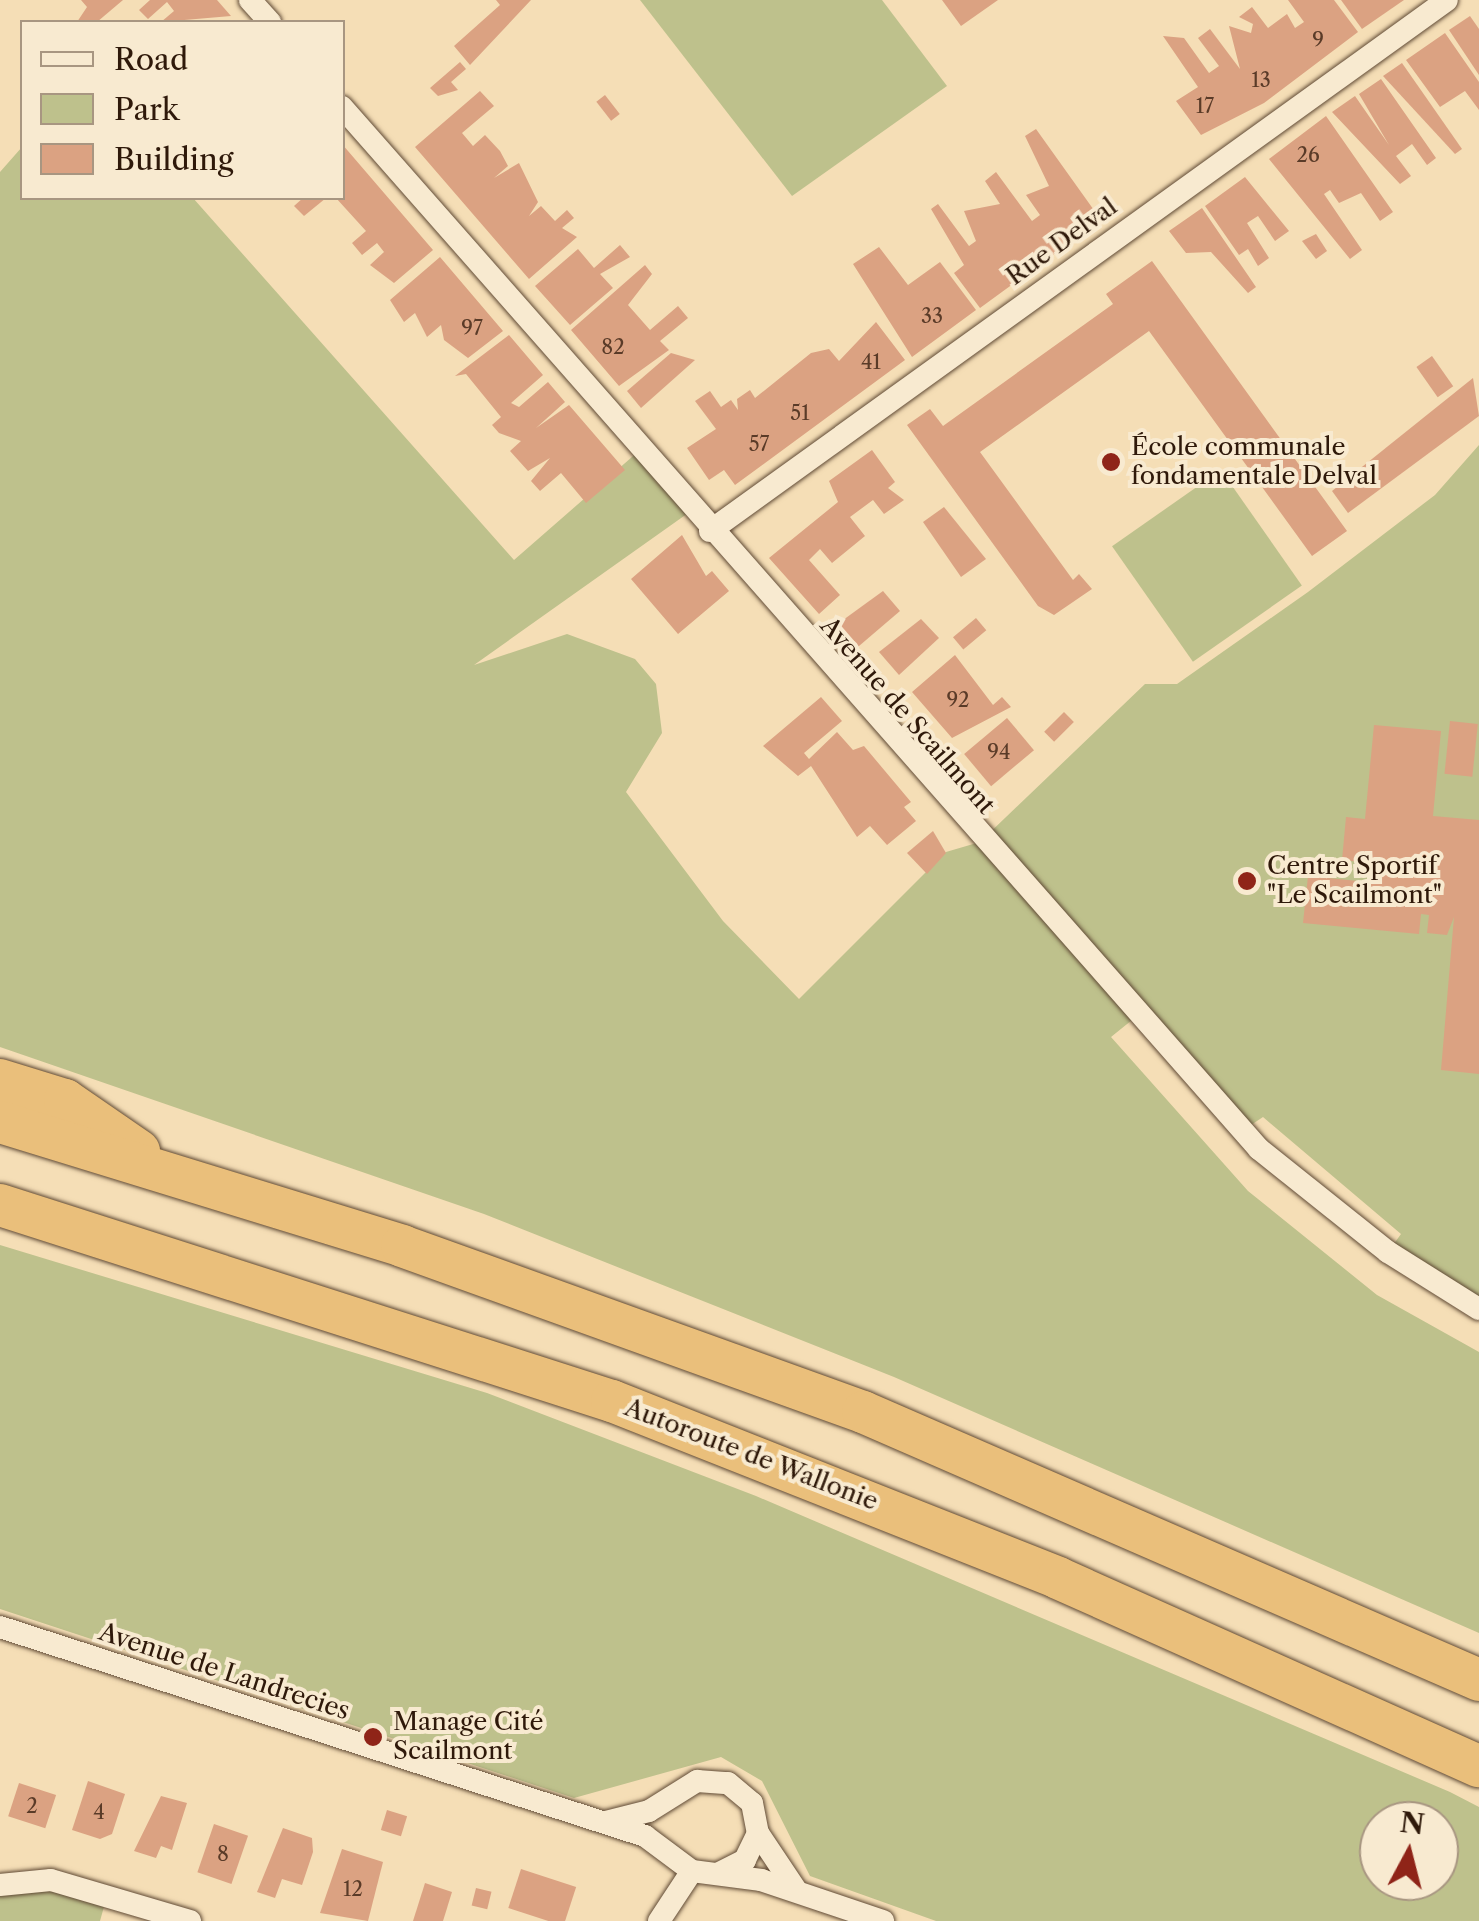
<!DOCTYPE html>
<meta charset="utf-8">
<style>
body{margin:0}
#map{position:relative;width:1479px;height:1921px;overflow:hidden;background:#f5deb6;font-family:"Libre Caslon Text",serif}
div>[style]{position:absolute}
.green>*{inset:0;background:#bec18c;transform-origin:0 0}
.building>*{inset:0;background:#dba282;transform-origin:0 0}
.roads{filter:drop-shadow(0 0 2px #604a35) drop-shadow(0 0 2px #604a35)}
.minor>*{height:22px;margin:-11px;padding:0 11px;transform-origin:11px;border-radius:11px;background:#f8ead0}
.motorway>*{height:42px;margin:-21px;padding:0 21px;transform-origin:21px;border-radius:21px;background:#eabf7b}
.dots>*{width:28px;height:28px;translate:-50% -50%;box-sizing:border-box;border:5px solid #f8ead0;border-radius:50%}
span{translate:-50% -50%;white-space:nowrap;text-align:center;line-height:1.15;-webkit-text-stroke:8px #f8ead0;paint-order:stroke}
.number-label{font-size:20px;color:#5a3b28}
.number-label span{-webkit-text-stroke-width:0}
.street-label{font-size:25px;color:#2f190a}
.poi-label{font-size:25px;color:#2f190a}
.left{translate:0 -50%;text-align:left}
.legend{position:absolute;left:20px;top:20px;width:325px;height:180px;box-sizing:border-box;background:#f8ead0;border:2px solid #a89681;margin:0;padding:12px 18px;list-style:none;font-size:30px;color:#2f190a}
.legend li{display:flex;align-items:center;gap:20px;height:50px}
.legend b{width:50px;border:2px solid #a89681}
.north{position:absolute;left:1359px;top:1801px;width:100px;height:100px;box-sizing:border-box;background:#f8ead0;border:2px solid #a89681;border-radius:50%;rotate:7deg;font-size:28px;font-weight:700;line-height:40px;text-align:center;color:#2f190a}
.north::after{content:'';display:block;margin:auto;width:35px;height:45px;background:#8f2418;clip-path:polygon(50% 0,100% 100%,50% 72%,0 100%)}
</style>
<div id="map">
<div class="green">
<i style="clip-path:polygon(640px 0,882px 0,947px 86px,792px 196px)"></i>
<i style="clip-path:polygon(22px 147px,22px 198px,193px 198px,514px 560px,640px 450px,691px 511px,474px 665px,567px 634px,635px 659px,656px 684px,662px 733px,626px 792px,723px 921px,799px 999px,946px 852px,980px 842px,1145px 684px,1177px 684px,1308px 592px,1435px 495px,1479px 445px,1479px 1309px,1388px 1252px,1401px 1234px,1263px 1117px,1242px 1131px,1137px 1016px,1111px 1037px,1248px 1191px,1377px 1295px,1479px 1352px,1479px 1633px,894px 1377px,484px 1214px,0 1047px,0 172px)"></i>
<i style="left:1221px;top:470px;width:141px;height:133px;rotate:55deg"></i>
<i style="clip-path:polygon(evenodd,0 1245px,487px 1393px,756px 1496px,1450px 1792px,1479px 1807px,1479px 1921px,936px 1921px,810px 1876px,762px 1781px,721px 1757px,574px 1798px,0 1609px,0 1245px,1379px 1821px,1439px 1821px,1439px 1881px,1379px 1881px,1379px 1821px)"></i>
<i style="clip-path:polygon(59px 1888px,105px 1903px,100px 1921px,0 1921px,0 1894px)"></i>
</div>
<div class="building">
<i style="clip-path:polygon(81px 0,123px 0,97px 22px,77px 22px,87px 7px)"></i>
<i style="clip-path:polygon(150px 0,217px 0,231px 16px,161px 22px,174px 11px,167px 2px,148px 19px,139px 10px)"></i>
<i style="clip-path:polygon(496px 0,531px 0,470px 65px,454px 46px,500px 5px)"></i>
<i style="clip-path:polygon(942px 0,998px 0,961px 26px)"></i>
<i style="clip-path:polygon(1288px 0,1334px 0,1358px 32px,1264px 103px,1201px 135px,1176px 101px,1198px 87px,1163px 36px,1184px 38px,1209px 73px,1219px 66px,1198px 38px,1210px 29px,1240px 69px,1229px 26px,1251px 33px,1253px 24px,1239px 17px,1252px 7px,1268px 28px,1287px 14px,1295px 28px,1304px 22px)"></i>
<i style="clip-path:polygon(1341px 0,1404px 0,1362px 29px)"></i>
<i style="clip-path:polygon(1470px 16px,1479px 29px,1479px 75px,1449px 30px)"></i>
<i style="clip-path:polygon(1445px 33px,1479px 82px,1479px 110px,1465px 91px,1440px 107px,1406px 60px)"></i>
<i style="clip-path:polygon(460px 62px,466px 69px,451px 82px,458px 90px,438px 96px,430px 88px)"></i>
<i style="clip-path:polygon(1402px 63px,1462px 149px,1455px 154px,1383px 76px)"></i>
<i style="clip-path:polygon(1381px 79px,1436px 158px,1427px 165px,1412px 144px,1396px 156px,1411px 176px,1400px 184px,1332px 112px,1355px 96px,1389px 145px,1359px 94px)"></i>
<i style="clip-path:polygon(480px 91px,494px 106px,462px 133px,473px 146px,485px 135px,500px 151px,508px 166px,494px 178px,519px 163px,538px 202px,529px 216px,541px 206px,555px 221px,567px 210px,574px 218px,562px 228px,577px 237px,529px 279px,415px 147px)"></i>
<i style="left:605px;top:95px;width:24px;height:11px;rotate:52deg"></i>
<i style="clip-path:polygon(1326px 116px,1393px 212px,1380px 221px,1361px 193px,1339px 203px,1330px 190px,1324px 194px,1362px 250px,1350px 259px,1269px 159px)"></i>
<i style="clip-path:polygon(1036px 129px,1101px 220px,980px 308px,954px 273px,964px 265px,931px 209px,938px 204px,969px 246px,976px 241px,964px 211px,1000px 204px,985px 181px,996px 172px,1032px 221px,1040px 215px,1026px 195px,1049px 186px,1025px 136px)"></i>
<i style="clip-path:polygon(342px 144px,433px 250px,394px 283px,370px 265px,384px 252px,377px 243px,362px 255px,352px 243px,366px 231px,336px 198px)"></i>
<i style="clip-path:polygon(1245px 177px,1289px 231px,1275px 241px,1258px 216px,1247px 223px,1269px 258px,1258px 266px,1248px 249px,1239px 255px,1205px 206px)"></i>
<i style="clip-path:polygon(303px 198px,326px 198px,304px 216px,294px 206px)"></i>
<i style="clip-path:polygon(1202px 208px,1256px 287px,1248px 293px,1211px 252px,1186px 253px,1169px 231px)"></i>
<i style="clip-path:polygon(1316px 234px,1327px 251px,1316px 259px,1302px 241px)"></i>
<i style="clip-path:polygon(620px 245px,630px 257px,600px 274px,613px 288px,570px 325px,535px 286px,578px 249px,594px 268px)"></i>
<i style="clip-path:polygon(879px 247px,908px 285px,940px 262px,976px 310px,912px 357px,853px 264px)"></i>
<i style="clip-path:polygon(440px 257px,503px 331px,468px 358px,444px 340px,441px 325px,427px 337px,415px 313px,404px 322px,390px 300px)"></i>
<i style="clip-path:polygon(1152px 261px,1347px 531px,1312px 556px,1149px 331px,980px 452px,1073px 580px,1079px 574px,1092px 589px,1054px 615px,1038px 606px,907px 425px,930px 409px,943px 426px,1113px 304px,1106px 294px)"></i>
<i style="clip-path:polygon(645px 265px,652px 274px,628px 305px,650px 330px,678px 306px,688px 318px,660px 341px,669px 350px,619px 386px,571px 330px)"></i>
<i style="clip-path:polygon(876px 322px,905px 360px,735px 485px,724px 470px,709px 480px,687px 448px,716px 429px,695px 401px,710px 391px,721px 407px,731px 400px,738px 410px,737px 399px,750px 390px,755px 398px,811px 353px,829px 349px,839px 361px)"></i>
<i style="clip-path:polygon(509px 335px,543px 375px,511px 403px,519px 407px,548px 382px,565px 402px,536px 428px,569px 405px,625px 470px,586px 503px,561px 473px,540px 491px,531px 481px,550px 458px,528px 471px,510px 451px,521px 441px,499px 433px,492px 425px,501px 417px,466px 374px,455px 376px)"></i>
<i style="clip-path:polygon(671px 353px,695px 360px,641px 408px,627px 391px)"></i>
<i style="left:1432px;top:356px;width:37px;height:19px;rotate:55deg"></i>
<i style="clip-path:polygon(1473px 378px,1479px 416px,1348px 513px,1332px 491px)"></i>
<i style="clip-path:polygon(872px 450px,895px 482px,888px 488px,904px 500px,884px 514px,873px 500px,850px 517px,865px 536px,832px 563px,820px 549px,809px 560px,840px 595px,819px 614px,769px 558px,838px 502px,829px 481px)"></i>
<i style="clip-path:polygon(944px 507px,986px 559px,961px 577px,923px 522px)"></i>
<i style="clip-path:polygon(682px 535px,706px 576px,712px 571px,729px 591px,678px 634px,631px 579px)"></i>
<i style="clip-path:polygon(883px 591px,900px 611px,852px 652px,832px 628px)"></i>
<i style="left:976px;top:618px;width:16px;height:30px;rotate:50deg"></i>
<i style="clip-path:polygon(921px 619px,939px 638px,899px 675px,879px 652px)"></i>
<i style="clip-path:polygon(955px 655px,993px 705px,1002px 697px,1011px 707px,952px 738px,912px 692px)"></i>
<i style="clip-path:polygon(821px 697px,842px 721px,804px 753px,809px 759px,837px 732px,853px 750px,864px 746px,911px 802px,904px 807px,916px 821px,887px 845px,870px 826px,857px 837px,811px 766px,798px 776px,763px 746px)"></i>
<i style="left:1064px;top:712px;width:14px;height:28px;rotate:45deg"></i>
<i style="left:1007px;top:718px;width:42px;height:56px;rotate:50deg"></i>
<i style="left:1450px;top:721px;width:28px;height:53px;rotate:6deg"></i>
<i style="clip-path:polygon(1374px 725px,1441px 731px,1433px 816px,1479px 820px,1479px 1074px,1441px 1070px,1454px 917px,1447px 935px,1427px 933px,1429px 915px,1421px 914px,1419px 934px,1303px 923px,1308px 876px,1368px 882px,1370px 863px,1342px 860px,1346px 817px,1365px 819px)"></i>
<i style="clip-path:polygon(933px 831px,946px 853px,927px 874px,907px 853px)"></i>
<i style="clip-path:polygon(88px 1781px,125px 1794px,112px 1834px,100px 1839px,72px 1830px)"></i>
<i style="left:19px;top:1783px;width:39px;height:35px;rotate:18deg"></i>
<i style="clip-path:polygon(161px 1796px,187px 1803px,172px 1850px,161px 1846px,156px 1858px,134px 1851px)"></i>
<i style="left:387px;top:1810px;width:21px;height:21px;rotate:17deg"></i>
<i style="left:214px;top:1824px;width:36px;height:51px;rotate:19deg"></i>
<i style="clip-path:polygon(283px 1828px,312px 1838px,313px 1852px,302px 1885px,282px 1879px,275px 1898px,257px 1892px)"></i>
<i style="clip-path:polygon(342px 1849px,383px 1862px,368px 1921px,320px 1913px)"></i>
<i style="left:521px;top:1869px;width:58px;height:41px;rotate:18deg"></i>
<i style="clip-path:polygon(425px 1883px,452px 1892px,443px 1921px,413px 1921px)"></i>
<i style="left:476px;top:1888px;width:16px;height:18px;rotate:14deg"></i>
</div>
<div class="roads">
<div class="minor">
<i style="left:250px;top:0;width:30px;rotate:48deg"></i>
<i style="left:342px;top:107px;width:1388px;rotate:48.65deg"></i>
<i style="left:1259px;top:1149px;width:165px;rotate:38.6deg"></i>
<i style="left:1388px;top:1252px;width:107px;rotate:32.1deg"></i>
<i style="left:710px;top:531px;width:908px;rotate:-35.77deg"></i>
<i style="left:0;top:1627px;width:678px;rotate:17.95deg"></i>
<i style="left:645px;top:1836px;width:59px;rotate:36.7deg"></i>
<i style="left:692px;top:1871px;width:70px;rotate:7.4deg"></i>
<i style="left:761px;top:1880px;width:129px;rotate:18.6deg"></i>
<i style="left:606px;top:1822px;width:44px;rotate:-14.3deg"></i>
<i style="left:649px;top:1811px;width:57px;rotate:-32deg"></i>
<i style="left:697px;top:1781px;width:31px;rotate:4deg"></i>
<i style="left:728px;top:1783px;width:31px;rotate:40deg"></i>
<i style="left:752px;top:1803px;width:31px;rotate:79deg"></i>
<i style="left:758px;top:1833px;width:30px;rotate:116deg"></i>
<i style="left:745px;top:1860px;width:30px;rotate:153deg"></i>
<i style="left:758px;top:1833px;width:69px;rotate:56.3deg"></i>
<i style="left:0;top:1885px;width:51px;rotate:-5.6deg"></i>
<i style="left:51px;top:1880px;width:145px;rotate:16.4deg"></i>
<i style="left:659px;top:1921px;width:60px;rotate:-56.6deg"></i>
</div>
<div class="motorway">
<i style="left:0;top:1080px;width:68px;rotate:17.1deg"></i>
<i style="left:65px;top:1100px;width:90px;rotate:34.6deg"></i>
<i style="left:0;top:1122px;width:421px;rotate:17.1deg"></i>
<i style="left:402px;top:1246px;width:490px;rotate:19.8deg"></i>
<i style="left:863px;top:1412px;width:672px;rotate:23.51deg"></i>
<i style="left:0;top:1205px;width:643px;rotate:17.76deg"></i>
<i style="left:612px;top:1401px;width:480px;rotate:21.6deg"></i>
<i style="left:1058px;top:1578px;width:461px;rotate:24.1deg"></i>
</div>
</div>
<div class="dots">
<i style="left:1111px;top:462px;background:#8f2418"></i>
<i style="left:1247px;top:881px;background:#8f2418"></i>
<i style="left:373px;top:1737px;background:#8f2418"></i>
</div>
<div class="number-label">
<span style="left:1318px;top:40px">9</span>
<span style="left:1261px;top:80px">13</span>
<span style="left:1205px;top:106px">17</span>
<span style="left:1308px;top:155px">26</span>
<span style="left:932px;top:316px">33</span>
<span style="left:472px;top:328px">97</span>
<span style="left:613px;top:347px">82</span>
<span style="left:871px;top:362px">41</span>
<span style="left:800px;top:413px">51</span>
<span style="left:759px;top:444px">57</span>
<span style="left:958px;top:700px">92</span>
<span style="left:999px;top:752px">94</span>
<span style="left:32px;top:1806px">2</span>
<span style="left:99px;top:1812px">4</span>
<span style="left:223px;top:1854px">8</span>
<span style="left:353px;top:1889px">12</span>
</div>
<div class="street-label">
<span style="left:1062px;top:242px;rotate:-36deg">Rue Delval</span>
<span style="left:907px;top:716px;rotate:49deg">Avenue de Scailmont</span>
<span style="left:751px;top:1455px;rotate:21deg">Autoroute de Wallonie</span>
<span style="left:224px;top:1672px;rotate:18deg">Avenue de Landrecies</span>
</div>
<div class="poi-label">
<span class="left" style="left:1131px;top:462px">École communale<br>fondamentale Delval</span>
<span class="left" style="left:1267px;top:881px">Centre Sportif<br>"Le Scailmont"</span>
<span class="left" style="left:393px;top:1737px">Manage Cité<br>Scailmont</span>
</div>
<ul class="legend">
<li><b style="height:12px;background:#f8ead0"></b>Road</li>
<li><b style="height:28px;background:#bec18c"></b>Park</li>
<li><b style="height:28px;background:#dba282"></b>Building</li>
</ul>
<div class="north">N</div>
</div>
